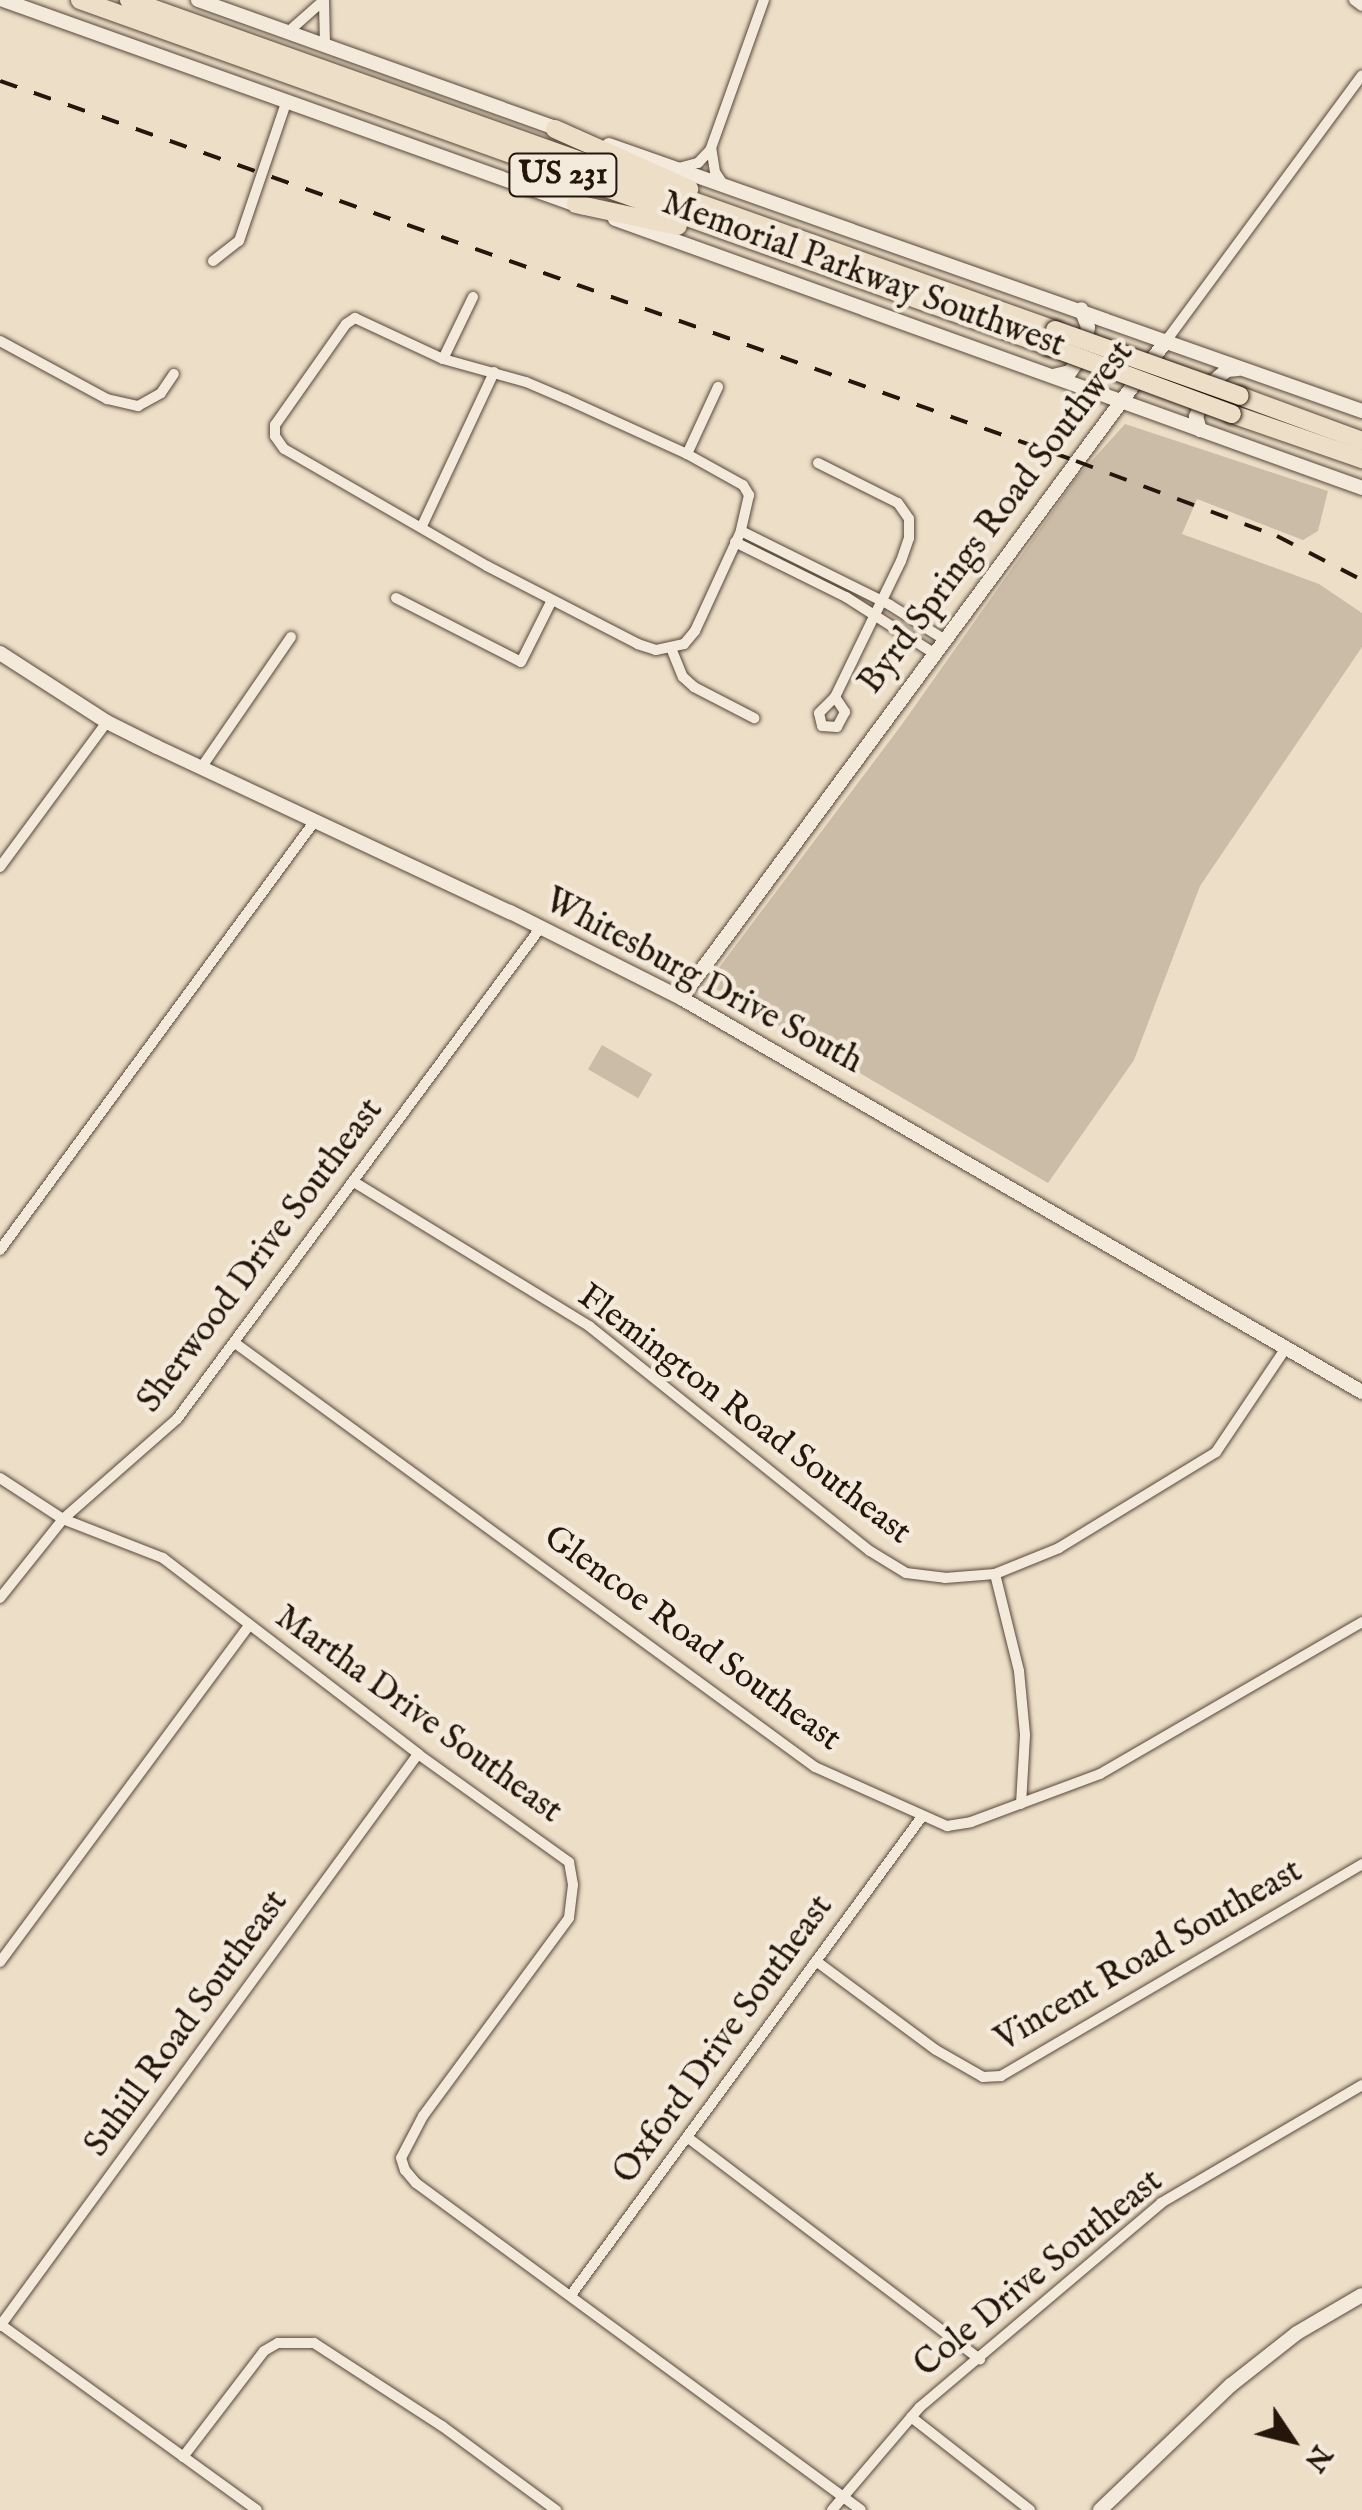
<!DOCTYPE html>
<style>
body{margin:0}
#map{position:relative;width:1362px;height:2510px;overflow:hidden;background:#eddec7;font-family:"IM FELL English",serif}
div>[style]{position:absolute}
.green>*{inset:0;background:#cbbca7;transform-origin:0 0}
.roads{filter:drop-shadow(0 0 2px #57483b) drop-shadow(0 0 2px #57483b)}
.street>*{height:10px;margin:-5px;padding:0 5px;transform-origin:5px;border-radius:5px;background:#f3eadb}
.secondary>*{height:14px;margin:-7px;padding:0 7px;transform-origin:7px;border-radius:7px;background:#f3eadb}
.highway>*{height:18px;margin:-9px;padding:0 9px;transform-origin:9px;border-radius:9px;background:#eddec7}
.rail>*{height:4px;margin-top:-2px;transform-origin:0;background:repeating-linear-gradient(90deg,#25160c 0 18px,transparent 0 36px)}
.bridges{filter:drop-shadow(0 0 2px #25160c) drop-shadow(0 0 2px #25160c)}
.highway-bridge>*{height:18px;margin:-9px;padding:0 9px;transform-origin:9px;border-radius:9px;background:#eddec7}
span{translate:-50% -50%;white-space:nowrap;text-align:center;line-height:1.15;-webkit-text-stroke:9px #f3eadb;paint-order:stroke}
.shield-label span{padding:2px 8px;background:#f3eadb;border:2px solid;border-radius:8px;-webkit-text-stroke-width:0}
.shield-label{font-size:32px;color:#25160c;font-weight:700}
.street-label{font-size:35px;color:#25160c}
.north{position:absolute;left:1242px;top:2390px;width:100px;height:100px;-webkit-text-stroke:8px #f3eadb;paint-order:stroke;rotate:125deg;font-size:28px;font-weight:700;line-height:40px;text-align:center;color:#25160c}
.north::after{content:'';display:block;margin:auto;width:35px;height:45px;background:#25160c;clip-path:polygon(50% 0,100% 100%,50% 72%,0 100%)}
</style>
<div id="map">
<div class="green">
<i style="clip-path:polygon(1125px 424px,1328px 491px,1318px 531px,1303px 540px,1197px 499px,1182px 534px,1319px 584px,1362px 613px,1362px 647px,1200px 886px,1134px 1060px,1048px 1183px,716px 989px,715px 973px,900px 727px,1076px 478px)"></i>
<i style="left:602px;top:1045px;width:58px;height:28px;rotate:30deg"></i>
</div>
<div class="roads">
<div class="street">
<i style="left:1354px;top:0;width:10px;rotate:37deg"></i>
<i style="left:324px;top:1px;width:45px;rotate:88.7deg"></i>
<i style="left:288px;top:32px;width:48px;rotate:-41.6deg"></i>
<i style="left:675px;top:169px;width:24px;rotate:-15deg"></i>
<i style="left:698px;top:163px;width:19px;rotate:-47deg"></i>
<i style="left:725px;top:187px;width:18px;rotate:-124deg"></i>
<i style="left:715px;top:172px;width:24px;rotate:-99deg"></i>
<i style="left:711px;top:148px;width:157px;rotate:-70.3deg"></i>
<i style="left:213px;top:261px;width:33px;rotate:-38deg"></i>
<i style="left:239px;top:241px;width:146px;rotate:-71.2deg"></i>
<i style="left:355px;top:318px;width:97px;rotate:25deg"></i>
<i style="left:443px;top:359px;width:86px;rotate:15.5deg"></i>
<i style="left:526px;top:382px;width:43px;rotate:23deg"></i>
<i style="left:566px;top:399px;width:133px;rotate:24.4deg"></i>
<i style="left:687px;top:454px;width:64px;rotate:29deg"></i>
<i style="left:743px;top:485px;width:12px;rotate:59deg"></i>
<i style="left:749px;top:495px;width:37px;rotate:103deg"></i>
<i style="left:741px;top:531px;width:110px;rotate:114.7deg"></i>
<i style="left:695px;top:631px;width:17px;rotate:130deg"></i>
<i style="left:684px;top:644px;width:29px;rotate:168deg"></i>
<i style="left:656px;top:650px;width:19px;rotate:-162deg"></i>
<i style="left:638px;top:644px;width:170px;rotate:-152.7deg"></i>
<i style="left:487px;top:566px;width:234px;rotate:-150deg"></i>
<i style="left:284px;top:449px;width:16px;rotate:-125deg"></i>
<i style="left:275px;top:436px;width:11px;rotate:-90deg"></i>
<i style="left:275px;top:425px;width:123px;rotate:-54.9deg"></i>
<i style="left:346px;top:324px;width:11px;rotate:-34deg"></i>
<i style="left:0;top:341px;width:122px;rotate:28.5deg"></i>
<i style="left:107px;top:399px;width:32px;rotate:13deg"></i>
<i style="left:138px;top:406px;width:26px;rotate:-29deg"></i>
<i style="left:161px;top:393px;width:23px;rotate:-56deg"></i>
<i style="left:1166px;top:341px;width:330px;rotate:-53.6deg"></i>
<i style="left:443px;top:359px;width:69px;rotate:-64.2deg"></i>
<i style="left:687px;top:454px;width:74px;rotate:-65.2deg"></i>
<i style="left:818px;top:463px;width:89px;rotate:26.6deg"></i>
<i style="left:898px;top:503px;width:19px;rotate:55deg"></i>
<i style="left:909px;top:519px;width:19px;rotate:90deg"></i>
<i style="left:909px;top:538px;width:24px;rotate:109deg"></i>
<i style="left:901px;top:561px;width:151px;rotate:115.9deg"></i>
<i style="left:422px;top:526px;width:170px;rotate:-64.9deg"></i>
<i style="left:741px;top:531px;width:166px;rotate:26.4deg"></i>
<i style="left:890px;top:605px;width:62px;rotate:32.4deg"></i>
<i style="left:735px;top:542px;width:124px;rotate:26.4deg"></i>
<i style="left:846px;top:597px;width:102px;rotate:32.6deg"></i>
<i style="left:396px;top:598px;width:140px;rotate:27.1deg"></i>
<i style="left:521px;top:662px;width:69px;rotate:-63.4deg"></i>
<i style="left:671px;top:648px;width:31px;rotate:68deg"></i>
<i style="left:683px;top:677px;width:15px;rotate:42deg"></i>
<i style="left:694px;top:687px;width:68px;rotate:27.3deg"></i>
<i style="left:835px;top:697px;width:18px;rotate:56deg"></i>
<i style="left:845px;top:712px;width:17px;rotate:118deg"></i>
<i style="left:837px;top:727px;width:15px;rotate:-176deg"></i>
<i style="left:822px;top:726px;width:13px;rotate:-103deg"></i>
<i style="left:819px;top:713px;width:23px;rotate:-45deg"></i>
<i style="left:201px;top:768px;width:159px;rotate:-55.5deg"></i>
<i style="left:0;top:867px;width:180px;rotate:-53.6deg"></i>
<i style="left:354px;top:1182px;width:276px;rotate:31.5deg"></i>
<i style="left:589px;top:1326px;width:360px;rotate:38.7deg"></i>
<i style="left:870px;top:1551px;width:42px;rotate:31.4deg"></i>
<i style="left:906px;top:1573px;width:39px;rotate:7deg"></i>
<i style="left:945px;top:1578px;width:50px;rotate:-4.6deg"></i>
<i style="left:995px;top:1574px;width:69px;rotate:-22.1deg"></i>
<i style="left:1059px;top:1548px;width:184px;rotate:-31.4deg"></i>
<i style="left:1216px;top:1452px;width:125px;rotate:-56.1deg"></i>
<i style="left:0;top:1250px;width:531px;rotate:-53.73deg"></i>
<i style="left:235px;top:1343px;width:718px;rotate:36.17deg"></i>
<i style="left:815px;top:1767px;width:145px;rotate:24.1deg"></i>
<i style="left:947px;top:1826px;width:24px;rotate:-9deg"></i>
<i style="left:971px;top:1822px;width:138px;rotate:-20.4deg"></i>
<i style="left:1100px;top:1774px;width:303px;rotate:-30.1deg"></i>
<i style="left:0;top:1478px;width:75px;rotate:33.1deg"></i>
<i style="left:63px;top:1519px;width:107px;rotate:21.3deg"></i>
<i style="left:163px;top:1558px;width:322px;rotate:37.5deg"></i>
<i style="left:418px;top:1754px;width:186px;rotate:35.6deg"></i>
<i style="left:569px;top:1862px;width:23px;rotate:80deg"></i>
<i style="left:573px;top:1885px;width:33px;rotate:97deg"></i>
<i style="left:569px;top:1918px;width:246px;rotate:126.4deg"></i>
<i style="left:423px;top:2116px;width:47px;rotate:117.6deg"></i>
<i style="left:401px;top:2158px;width:13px;rotate:72deg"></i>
<i style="left:405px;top:2170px;width:17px;rotate:50deg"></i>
<i style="left:416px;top:2183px;width:552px;rotate:36.31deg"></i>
<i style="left:995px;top:1574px;width:100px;rotate:76.1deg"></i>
<i style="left:1019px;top:1671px;width:64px;rotate:84.6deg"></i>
<i style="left:1025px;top:1735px;width:69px;rotate:93.3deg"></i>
<i style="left:0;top:1598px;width:101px;rotate:-51.4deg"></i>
<i style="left:63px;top:1519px;width:152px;rotate:-41.3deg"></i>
<i style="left:177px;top:1419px;width:612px;rotate:-53.5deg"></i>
<i style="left:816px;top:1961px;width:149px;rotate:36.6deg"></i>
<i style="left:936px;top:2050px;width:54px;rotate:29.9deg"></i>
<i style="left:983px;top:2077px;width:18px;rotate:-3deg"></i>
<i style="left:1001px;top:2076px;width:419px;rotate:-30.4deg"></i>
<i style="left:0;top:1962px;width:418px;rotate:-53.5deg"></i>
<i style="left:687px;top:2137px;width:368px;rotate:37.2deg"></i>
<i style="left:571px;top:2295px;width:592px;rotate:-53.73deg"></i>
<i style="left:0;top:2324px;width:317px;rotate:35.9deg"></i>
<i style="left:0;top:2326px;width:708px;rotate:-53.84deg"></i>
<i style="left:911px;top:2417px;width:151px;rotate:38deg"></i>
<i style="left:183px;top:2457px;width:133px;rotate:-52.6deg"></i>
<i style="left:264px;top:2351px;width:16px;rotate:-30deg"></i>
<i style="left:278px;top:2343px;width:36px"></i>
<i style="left:314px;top:2343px;width:153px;rotate:33deg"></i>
<i style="left:442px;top:2426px;width:142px;rotate:36.4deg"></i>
<i style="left:832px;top:2510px;width:135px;rotate:-49.5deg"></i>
<i style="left:920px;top:2407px;width:316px;rotate:-40.2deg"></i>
<i style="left:1161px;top:2203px;width:233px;rotate:-30.4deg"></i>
</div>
<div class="secondary">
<i style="left:3px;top:0;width:618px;rotate:19.67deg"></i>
<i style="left:198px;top:0;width:389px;rotate:19.7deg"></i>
<i style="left:609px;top:145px;width:799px;rotate:19.46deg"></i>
<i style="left:615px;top:219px;width:794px;rotate:19.8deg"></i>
<i style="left:1053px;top:376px;width:17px;rotate:-13deg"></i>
<i style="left:1070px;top:372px;width:24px;rotate:-55deg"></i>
<i style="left:1084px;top:352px;width:25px;rotate:-81deg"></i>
<i style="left:1088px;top:327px;width:19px;rotate:-111deg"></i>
<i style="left:1200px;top:430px;width:14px;rotate:-107deg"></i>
<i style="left:1196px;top:417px;width:33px;rotate:-69deg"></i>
<i style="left:1208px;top:386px;width:25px;rotate:-40deg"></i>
<i style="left:1227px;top:370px;width:11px;rotate:-5deg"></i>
<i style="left:0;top:653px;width:127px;rotate:32.8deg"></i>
<i style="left:107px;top:722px;width:56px;rotate:26.6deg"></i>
<i style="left:157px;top:747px;width:390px;rotate:25.1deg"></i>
<i style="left:510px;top:912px;width:191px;rotate:26.7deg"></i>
<i style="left:681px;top:998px;width:787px;rotate:30.05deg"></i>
<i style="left:681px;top:998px;width:817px;rotate:-53.57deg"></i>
<i style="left:1100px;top:2510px;width:181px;rotate:-43.7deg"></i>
<i style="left:1231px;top:2385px;width:84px;rotate:-38.2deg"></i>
<i style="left:1297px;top:2333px;width:75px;rotate:-30.3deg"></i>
</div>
<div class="highway">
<i style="left:80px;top:0;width:1028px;rotate:19.67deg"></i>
<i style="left:129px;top:0;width:983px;rotate:19.61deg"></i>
<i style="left:555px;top:129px;width:147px;rotate:24.1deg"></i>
<i style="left:576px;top:204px;width:104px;rotate:12.2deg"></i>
<i style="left:1240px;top:396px;width:130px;rotate:20.2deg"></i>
<i style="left:1232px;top:414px;width:138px;rotate:19.1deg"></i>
</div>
</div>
<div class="rail">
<i style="left:0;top:81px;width:1141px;rotate:19.45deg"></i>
<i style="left:1076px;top:461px;width:215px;rotate:20.5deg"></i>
<i style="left:1277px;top:536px;width:96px;rotate:27.4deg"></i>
</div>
<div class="bridges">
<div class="highway-bridge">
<i style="left:1055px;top:330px;width:196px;rotate:19.6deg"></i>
<i style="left:1048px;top:346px;width:196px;rotate:20.3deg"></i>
</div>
</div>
<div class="shield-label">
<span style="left:563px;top:175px">US 231</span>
</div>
<div class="street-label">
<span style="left:863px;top:275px;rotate:20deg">Memorial Parkway Southwest</span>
<span style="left:997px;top:518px;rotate:-53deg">Byrd Springs Road Southwest</span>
<span style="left:703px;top:982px;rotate:28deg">Whitesburg Drive South</span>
<span style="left:261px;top:1256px;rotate:-53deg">Sherwood Drive Southeast</span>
<span style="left:744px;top:1415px;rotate:37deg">Flemington Road Southeast</span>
<span style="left:692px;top:1639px;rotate:36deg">Glencoe Road Southeast</span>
<span style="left:418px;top:1715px;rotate:36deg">Martha Drive Southeast</span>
<span style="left:1149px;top:1956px;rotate:-30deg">Vincent Road Southeast</span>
<span style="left:187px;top:2024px;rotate:-54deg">Suhill Road Southeast</span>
<span style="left:724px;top:2040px;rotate:-54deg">Oxford Drive Southeast</span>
<span style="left:1039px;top:2274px;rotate:-39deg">Cole Drive Southeast</span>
</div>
<div class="north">N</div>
</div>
